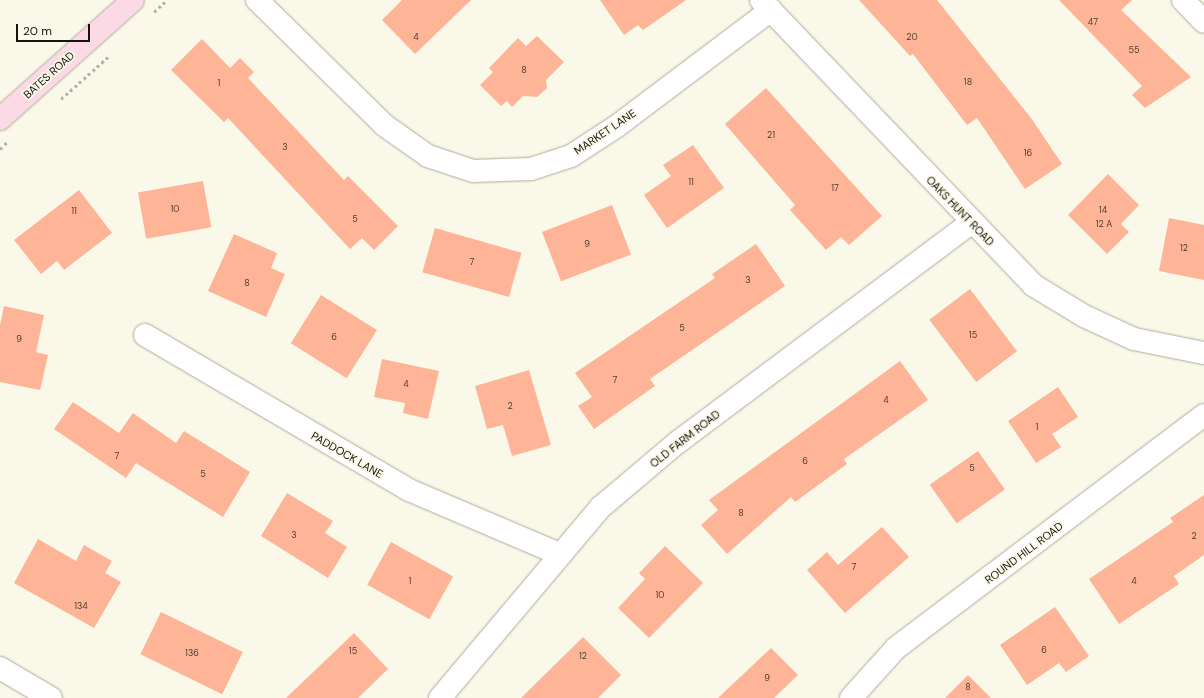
<!DOCTYPE html>
<style>
body{margin:0}
#map{position:relative;width:1204px;height:698px;overflow:hidden;background:#faf8e9;font-family:"DM Sans",sans-serif}
div>[style]{position:absolute}
.building>*{inset:0;background:#feb597;transform-origin:0 0}
.path>*{height:2.5px;margin-top:-1.25px;transform-origin:0;background:repeating-linear-gradient(90deg,#b5b3a7 0 3px,transparent 0 6px)}
.roads{filter:drop-shadow(0 0 1px #aeac9e) drop-shadow(0 0 1px #aeac9e)}
.street>*{height:22px;margin:-11px;padding:0 11px;transform-origin:11px;border-radius:11px;background:#fff}
.secondary>*{height:22px;margin:-11px;padding:0 11px;transform-origin:11px;border-radius:11px;background:#fbdae5}
span{translate:-50% -50%;white-space:nowrap;text-align:center;line-height:1.15;-webkit-text-stroke:3.5px #faf8e9;paint-order:stroke}
.number-label{font-size:9px;color:#4e3c30}
.number-label span{-webkit-text-stroke-width:0}
.street-label{font-size:11px;color:#14130e}
.scale{position:absolute;left:16px;top:24px;width:74px;height:18px;box-sizing:border-box;border:2px solid #14130e;border-top:0;padding-left:5px;font-size:12px;line-height:14px;white-space:nowrap;color:#14130e;-webkit-text-stroke:3px #faf8e9;paint-order:stroke}
</style>
<div id="map">
<div class="building">
<i style="clip-path:polygon(402px 0,471px 0,415px 54px,382px 20px)"></i>
<i style="clip-path:polygon(600px 0,686px 0,643px 30px,638px 25px,624px 35px)"></i>
<i style="clip-path:polygon(859px 0,937px 0,1031px 118px,1062px 164px,1025px 189px,977px 118px,967px 125px,913px 54px,910px 56px)"></i>
<i style="clip-path:polygon(1059px 0,1132px 0,1121px 10px,1191px 77px,1145px 108px,1132px 95px,1142px 86px)"></i>
<i style="clip-path:polygon(537px 36px,564px 62px,546px 80px,547px 88px,537px 97px,523px 96px,512px 107px,507px 101px,501px 106px,480px 85px,493px 72px,489px 68px,518px 38px,526px 46px)"></i>
<i style="clip-path:polygon(202px 39px,230px 68px,240px 58px,254px 72px,248px 78px,344px 180px,348px 176px,398px 226px,374px 250px,362px 238px,350px 249px,228px 118px,224px 122px,171px 70px)"></i>
<i style="clip-path:polygon(766px 88px,882px 216px,849px 245px,841px 237px,826px 250px,790px 210px,795px 205px,725px 124px)"></i>
<i style="clip-path:polygon(693px 145px,724px 188px,667px 228px,644px 195px,671px 176px,663px 165px)"></i>
<i style="clip-path:polygon(1108px 174px,1139px 205px,1121px 224px,1129px 232px,1107px 254px,1068px 215px)"></i>
<i style="left:203px;top:181px;width:47px;height:66px;rotate:80deg"></i>
<i style="clip-path:polygon(79px 190px,112px 233px,64px 270px,57px 261px,41px 274px,14px 240px)"></i>
<i style="left:612px;top:205px;width:53px;height:75px;rotate:69deg"></i>
<i style="clip-path:polygon(1169px 218px,1204px 225px,1204px 280px,1159px 271px)"></i>
<i style="left:435px;top:228px;width:90px;height:46px;rotate:16deg"></i>
<i style="clip-path:polygon(234px 234px,277px 253px,271px 268px,285px 274px,266px 317px,208px 291px)"></i>
<i style="clip-path:polygon(756px 244px,785px 286px,650px 379px,655px 386px,594px 429px,578px 406px,592px 397px,575px 373px,715px 278px,712px 274px)"></i>
<i style="left:970px;top:289px;width:78px;height:51px;rotate:53deg"></i>
<i style="left:321px;top:295px;width:66px;height:57px;rotate:32deg"></i>
<i style="clip-path:polygon(4px 306px,44px 315px,36px 352px,48px 355px,40px 390px,0 382px,0 325px)"></i>
<i style="clip-path:polygon(382px 359px,439px 371px,428px 419px,403px 413px,405px 403px,374px 397px)"></i>
<i style="clip-path:polygon(900px 361px,928px 400px,844px 459px,847px 464px,795px 502px,791px 497px,727px 554px,701px 525px,718px 510px,709px 500px)"></i>
<i style="clip-path:polygon(529px 370px,551px 445px,512px 456px,503px 425px,487px 429px,475px 386px)"></i>
<i style="clip-path:polygon(1058px 387px,1078px 417px,1052px 434px,1061px 447px,1036px 463px,1008px 421px)"></i>
<i style="clip-path:polygon(73px 402px,119px 433px,133px 413px,176px 443px,184px 431px,250px 472px,223px 517px,136px 463px,126px 478px,54px 429px)"></i>
<i style="left:978px;top:451px;width:47px;height:59px;rotate:55deg"></i>
<i style="clip-path:polygon(287px 493px,333px 521px,325px 533px,347px 547px,328px 578px,261px 536px)"></i>
<i style="clip-path:polygon(1204px 495px,1204px 555px,1174px 576px,1179px 584px,1119px 624px,1089px 579px,1173px 522px,1170px 518px)"></i>
<i style="clip-path:polygon(882px 527px,909px 557px,845px 613px,807px 570px,827px 552px,838px 565px)"></i>
<i style="clip-path:polygon(38px 539px,76px 561px,84px 545px,112px 561px,105px 573px,121px 582px,94px 628px,14px 583px)"></i>
<i style="left:391px;top:542px;width:71px;height:49px;rotate:29deg"></i>
<i style="clip-path:polygon(665px 546px,703px 583px,649px 638px,618px 608px,645px 579px,639px 573px)"></i>
<i style="clip-path:polygon(1055px 607px,1089px 656px,1066px 672px,1059px 663px,1027px 685px,1000px 645px)"></i>
<i style="left:161px;top:612px;width:91px;height:47px;rotate:26deg"></i>
<i style="clip-path:polygon(354px 633px,388px 669px,358px 698px,286px 698px)"></i>
<i style="clip-path:polygon(583px 637px,621px 675px,598px 698px,521px 698px)"></i>
<i style="clip-path:polygon(771px 648px,798px 675px,774px 698px,718px 698px)"></i>
<i style="clip-path:polygon(968px 675px,991px 698px,945px 698px)"></i>
</div>
<div class="path">
<i style="left:154px;top:12px;width:18px;rotate:-43deg"></i>
<i style="left:61px;top:99px;width:63px;rotate:-41.8deg"></i>
<i style="left:0;top:149px;width:10px;rotate:-45deg"></i>
</div>
<div class="roads">
<div class="street">
<i style="left:257px;top:0;width:178px;rotate:44.5deg"></i>
<i style="left:384px;top:125px;width:54px;rotate:35.2deg"></i>
<i style="left:428px;top:156px;width:47px;rotate:18.4deg"></i>
<i style="left:473px;top:171px;width:58px;rotate:-2deg"></i>
<i style="left:531px;top:169px;width:42px;rotate:-18deg"></i>
<i style="left:571px;top:156px;width:55px;rotate:-33.1deg"></i>
<i style="left:617px;top:126px;width:193px;rotate:-37deg"></i>
<i style="left:761px;top:0;width:394px;rotate:46.3deg"></i>
<i style="left:1033px;top:285px;width:60px;rotate:31.3deg"></i>
<i style="left:1084px;top:316px;width:55px;rotate:24.7deg"></i>
<i style="left:1134px;top:339px;width:71px;rotate:11.3deg"></i>
<i style="left:1183px;top:0;width:30px;rotate:46deg"></i>
<i style="left:145px;top:335px;width:306px;rotate:30.4deg"></i>
<i style="left:409px;top:490px;width:163px;rotate:23.1deg"></i>
<i style="left:0;top:668px;width:59px;rotate:30.5deg"></i>
<i style="left:440px;top:698px;width:250px;rotate:-49.9deg"></i>
<i style="left:601px;top:507px;width:101px;rotate:-40.2deg"></i>
<i style="left:678px;top:442px;width:366px;rotate:-36.8deg"></i>
<i style="left:851px;top:698px;width:67px;rotate:-48deg"></i>
<i style="left:896px;top:648px;width:386px;rotate:-37.1deg"></i>
</div>
<div class="secondary">
<i style="left:0;top:119px;width:178px;rotate:-41.8deg"></i>
</div>
</div>
<div class="number-label">
<span style="left:1093px;top:22px">47</span>
<span style="left:416px;top:37px">4</span>
<span style="left:912px;top:37px">20</span>
<span style="left:1134px;top:50px">55</span>
<span style="left:524px;top:70px">8</span>
<span style="left:968px;top:82px">18</span>
<span style="left:219px;top:83px">1</span>
<span style="left:771px;top:135px">21</span>
<span style="left:285px;top:147px">3</span>
<span style="left:1028px;top:153px">16</span>
<span style="left:691px;top:182px">11</span>
<span style="left:835px;top:188px">17</span>
<span style="left:175px;top:209px">10</span>
<span style="left:1103px;top:210px">14</span>
<span style="left:74px;top:211px">11</span>
<span style="left:355px;top:219px">5</span>
<span style="left:1104px;top:224px">12 A</span>
<span style="left:587px;top:244px">9</span>
<span style="left:1184px;top:248px">12</span>
<span style="left:472px;top:262px">7</span>
<span style="left:748px;top:280px">3</span>
<span style="left:247px;top:283px">8</span>
<span style="left:682px;top:328px">5</span>
<span style="left:973px;top:335px">15</span>
<span style="left:334px;top:337px">6</span>
<span style="left:19px;top:339px">9</span>
<span style="left:615px;top:380px">7</span>
<span style="left:406px;top:384px">4</span>
<span style="left:886px;top:400px">4</span>
<span style="left:510px;top:406px">2</span>
<span style="left:1037px;top:427px">1</span>
<span style="left:117px;top:456px">7</span>
<span style="left:805px;top:461px">6</span>
<span style="left:972px;top:468px">5</span>
<span style="left:203px;top:474px">5</span>
<span style="left:741px;top:513px">8</span>
<span style="left:294px;top:535px">3</span>
<span style="left:1194px;top:536px">2</span>
<span style="left:854px;top:567px">7</span>
<span style="left:410px;top:581px">1</span>
<span style="left:1134px;top:581px">4</span>
<span style="left:660px;top:595px">10</span>
<span style="left:81px;top:606px">134</span>
<span style="left:1044px;top:650px">6</span>
<span style="left:353px;top:651px">15</span>
<span style="left:192px;top:653px">136</span>
<span style="left:583px;top:656px">12</span>
<span style="left:767px;top:678px">9</span>
<span style="left:968px;top:687px">8</span>
</div>
<div class="street-label">
<span style="left:49px;top:75px;rotate:-42deg">BATES ROAD</span>
<span style="left:605px;top:132px;rotate:-34deg">MARKET LANE</span>
<span style="left:960px;top:211px;rotate:46deg">OAKS HUNT ROAD</span>
<span style="left:685px;top:439px;rotate:-38deg">OLD FARM ROAD</span>
<span style="left:347px;top:455px;rotate:30deg">PADDOCK LANE</span>
<span style="left:1024px;top:553px;rotate:-37deg">ROUND HILL ROAD</span>
</div>
<div class="scale">20 m</div>
</div>
